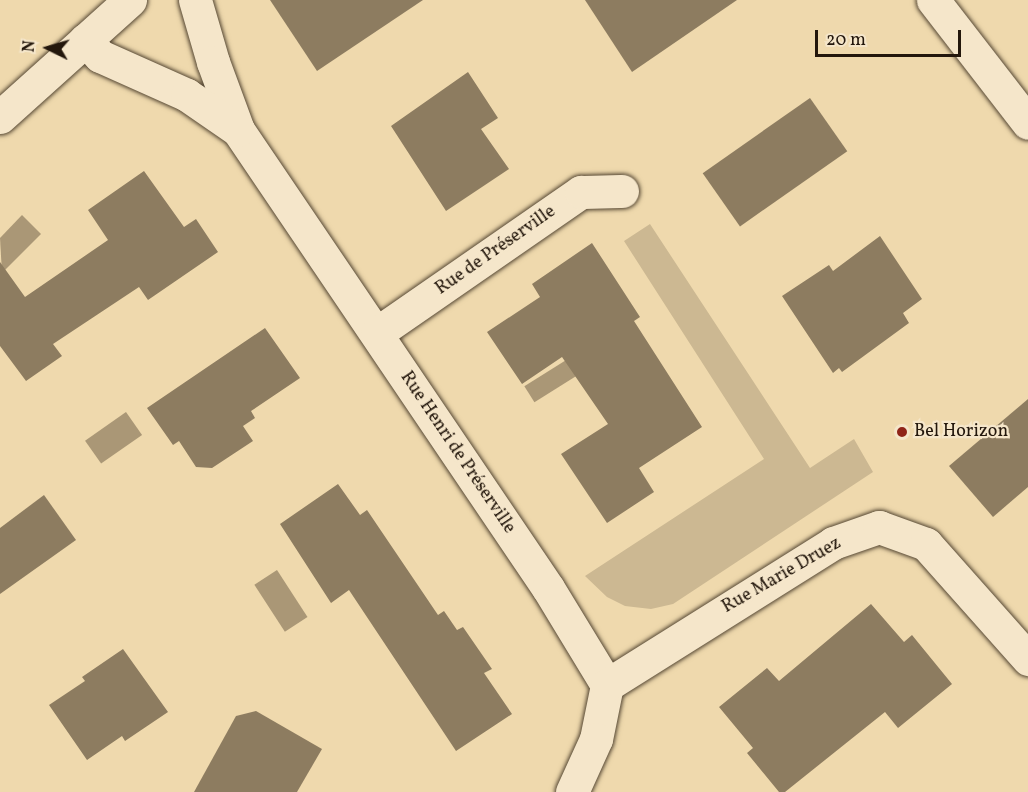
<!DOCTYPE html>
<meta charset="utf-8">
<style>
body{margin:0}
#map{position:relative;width:1028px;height:792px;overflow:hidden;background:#efd9ad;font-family:Vollkorn,serif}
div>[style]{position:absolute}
.green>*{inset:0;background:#ccb892}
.water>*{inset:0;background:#aa9776;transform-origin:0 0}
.building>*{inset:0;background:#8d7c60;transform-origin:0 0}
.roads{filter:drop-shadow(0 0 2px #564834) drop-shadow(0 0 2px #564834)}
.street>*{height:33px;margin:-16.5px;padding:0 16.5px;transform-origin:16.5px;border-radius:16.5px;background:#f5e6ca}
.secondary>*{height:33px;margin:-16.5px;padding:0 16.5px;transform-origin:16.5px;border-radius:16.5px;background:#f5e6ca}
.dots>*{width:16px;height:16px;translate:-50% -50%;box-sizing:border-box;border:3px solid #f5e6ca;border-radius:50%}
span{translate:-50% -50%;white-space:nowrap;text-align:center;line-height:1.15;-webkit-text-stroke:4.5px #f5e6ca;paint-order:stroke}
.street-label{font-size:18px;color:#23170c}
.poi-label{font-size:18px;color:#23170c}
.left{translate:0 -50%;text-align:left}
.north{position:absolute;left:18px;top:18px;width:60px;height:60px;-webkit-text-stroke:4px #f5e6ca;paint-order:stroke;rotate:275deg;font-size:16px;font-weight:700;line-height:24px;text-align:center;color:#23170c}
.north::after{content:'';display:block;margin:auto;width:21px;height:27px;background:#23170c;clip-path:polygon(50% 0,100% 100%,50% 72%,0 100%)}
.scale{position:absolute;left:815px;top:30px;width:146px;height:27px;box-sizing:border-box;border:3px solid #23170c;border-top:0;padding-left:8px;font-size:18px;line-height:21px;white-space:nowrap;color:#23170c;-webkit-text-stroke:4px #f5e6ca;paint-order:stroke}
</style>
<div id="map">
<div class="green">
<i style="clip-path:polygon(650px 224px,810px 468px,854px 439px,873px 472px,673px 604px,651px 609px,625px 606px,607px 597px,585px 576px,764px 459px,624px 241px)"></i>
</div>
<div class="water">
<i style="clip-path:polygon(22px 215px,41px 234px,2px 273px,0 238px)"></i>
<i style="left:571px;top:357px;width:19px;height:55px;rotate:58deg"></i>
<i style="left:126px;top:412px;width:28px;height:50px;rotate:55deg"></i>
<i style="left:277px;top:570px;width:56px;height:27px;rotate:57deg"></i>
</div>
<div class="building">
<i style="clip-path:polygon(270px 0,423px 0,317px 71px)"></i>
<i style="clip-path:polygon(585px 0,737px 0,632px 72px)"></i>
<i style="clip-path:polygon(468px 72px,498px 118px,481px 129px,509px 169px,446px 211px,391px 126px)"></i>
<i style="left:810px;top:98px;width:65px;height:131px;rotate:55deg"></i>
<i style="clip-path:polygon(144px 171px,184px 227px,196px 219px,218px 252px,148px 300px,139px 287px,53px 344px,62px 356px,26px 381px,0 346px,0 262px,25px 297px,108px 240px,88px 210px)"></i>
<i style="clip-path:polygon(880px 236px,922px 299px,903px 313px,909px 323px,842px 372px,839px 368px,833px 373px,782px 296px,829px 265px,833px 271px)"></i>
<i style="clip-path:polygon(592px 243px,640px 317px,634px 321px,702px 427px,639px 468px,654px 492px,607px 523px,561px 454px,608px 424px,562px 357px,522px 384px,487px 332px,540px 297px,532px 284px)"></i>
<i style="clip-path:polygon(265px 328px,300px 378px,251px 411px,255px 418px,243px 426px,253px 441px,212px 468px,196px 467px,179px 441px,173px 445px,147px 408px)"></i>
<i style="clip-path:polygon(1028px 399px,1028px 487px,993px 517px,949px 466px)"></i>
<i style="clip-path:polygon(338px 484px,360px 515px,367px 510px,438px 615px,444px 611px,457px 630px,463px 627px,492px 669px,484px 673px,512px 714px,456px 751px,349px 590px,331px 603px,280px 524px)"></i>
<i style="clip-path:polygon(44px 495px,76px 540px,0 594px,0 528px)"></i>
<i style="clip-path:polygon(871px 604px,904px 642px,912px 635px,952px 684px,898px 728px,885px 712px,785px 792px,779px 792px,747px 753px,753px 748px,719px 707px,767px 668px,779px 681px)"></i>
<i style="clip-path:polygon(123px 649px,168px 712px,125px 741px,122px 736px,87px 760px,49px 705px,85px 681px,82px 677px)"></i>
<i style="clip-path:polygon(256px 711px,322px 749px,297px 792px,194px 792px,236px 716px)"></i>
</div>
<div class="roads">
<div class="street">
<i style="left:195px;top:0;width:65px;rotate:73.8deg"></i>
<i style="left:213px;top:62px;width:72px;rotate:69.8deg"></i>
<i style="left:238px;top:130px;width:553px;rotate:55.91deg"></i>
<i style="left:548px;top:588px;width:114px;rotate:58.7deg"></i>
<i style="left:607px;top:685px;width:55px;rotate:101.5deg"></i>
<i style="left:596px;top:739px;width:58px;rotate:114.4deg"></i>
<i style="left:85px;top:40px;width:22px;rotate:47deg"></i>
<i style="left:100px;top:56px;width:95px;rotate:24.1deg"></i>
<i style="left:187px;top:95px;width:62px;rotate:34.5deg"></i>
<i style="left:0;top:117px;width:175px;rotate:-42deg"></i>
<i style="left:377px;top:333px;width:248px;rotate:-34.7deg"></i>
<i style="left:581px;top:192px;width:41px;rotate:-1.4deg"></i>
<i style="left:607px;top:685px;width:267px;rotate:-32.1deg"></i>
<i style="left:833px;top:543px;width:49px;rotate:-19.2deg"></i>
<i style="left:879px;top:527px;width:50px;rotate:19.9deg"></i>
<i style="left:926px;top:544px;width:154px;rotate:48.4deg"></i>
</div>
<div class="secondary">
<i style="left:933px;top:0;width:155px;rotate:52.3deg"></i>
</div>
</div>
<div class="dots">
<i style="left:902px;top:432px;background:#8f2418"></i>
</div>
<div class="street-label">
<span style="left:496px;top:251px;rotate:-35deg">Rue de Préserville</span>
<span style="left:457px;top:453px;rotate:56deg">Rue Henri de Préserville</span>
<span style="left:782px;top:576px;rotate:-30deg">Rue Marie Druez</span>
</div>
<div class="poi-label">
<span class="left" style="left:914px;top:432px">Bel Horizon</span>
</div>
<div class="north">N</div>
<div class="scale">20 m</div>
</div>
